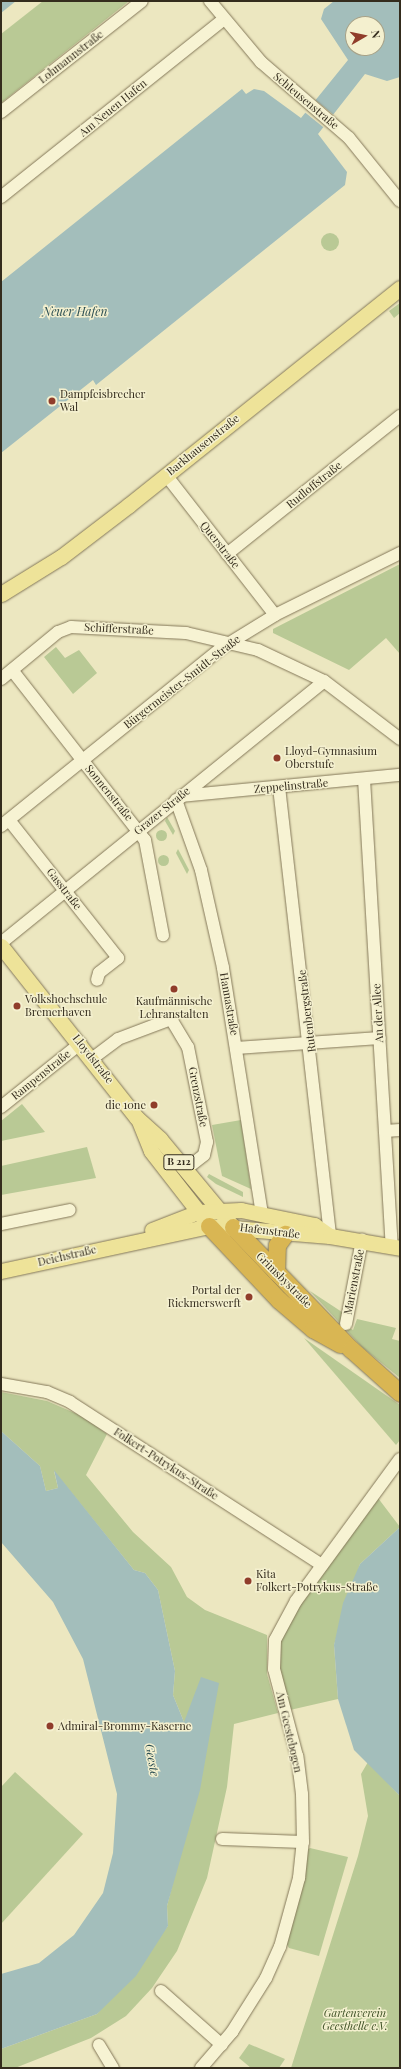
<!DOCTYPE html>
<meta charset="utf-8">
<style>
body{margin:0}
#map{position:relative;width:401px;height:2069px;overflow:hidden;background:#ece7c0;font-family:"Playfair Display",serif}
div>[style]{position:absolute}
.green>*{inset:0;background:#b9c995}
.round{border-radius:50%}
.water>*{inset:0;background:#a3bebb}
.pier>*{inset:0;background:#ece7c0;transform-origin:0 0}
.roads{filter:drop-shadow(0 0 1px #847859) drop-shadow(0 0 1px #847859)}
.minor>*{height:12px;margin:-6px;padding:0 6px;transform-origin:6px;border-radius:6px;background:#f7f3d3}
.major>*{height:15px;margin:-7.5px;padding:0 7.5px;transform-origin:7.5px;border-radius:7.5px;background:#eee399}
.highway>*{height:17px;margin:-8.5px;padding:0 8.5px;transform-origin:8.5px;border-radius:8.5px;background:#d9b653}
.dots>*{width:11px;height:11px;translate:-50% -50%;box-sizing:border-box;border:2px solid #f4f0cf;border-radius:50%}
span{translate:-50% -50%;white-space:nowrap;text-align:center;line-height:1.15;-webkit-text-stroke:3px #f4f0cf;paint-order:stroke}
.shield-label span{padding:1px 3px;background:#f4f0cf;border:1px solid;border-radius:3px;-webkit-text-stroke-width:0}
.shield-label{font-size:10px;color:#342c1d;font-weight:700}
.street-label{font-size:11px;color:#342c1d}
.poi-label{font-size:11px;color:#342c1d}
.left{translate:0 -50%;text-align:left}
.right{translate:-100% -50%;text-align:right}
.park-label{font-size:11px;color:#3d5024;font-style:italic}
.water-label{font-size:12px;color:#2c4f53;font-style:italic}
.frame{position:absolute;inset:0;border:2px solid #342c1d;pointer-events:none}
.north{position:absolute;left:345px;top:16px;width:40px;height:40px;box-sizing:border-box;background:#f4f0cf;border:1px solid #a7a288;border-radius:50%;rotate:81deg;font-size:11px;font-weight:700;line-height:16px;text-align:center;color:#342c1d}
.north::after{content:'';display:block;margin:auto;width:14px;height:18px;background:#903d2b;clip-path:polygon(50% 0,100% 100%,50% 72%,0 100%)}
</style>
<div id="map">
<div class="green">
<i style="clip-path:polygon(43px 1px,129px 1px,1px 103px,1px 34px)"></i>
<i class="round" style="left:321px;top:233px;width:18px;height:18px"></i>
<i style="clip-path:polygon(400px 303px,400px 313px,394px 318px,389px 311px)"></i>
<i style="clip-path:polygon(400px 564px,400px 654px,386px 638px,349px 670px,273px 633px,273px 629px)"></i>
<i style="clip-path:polygon(56px 647px,65px 658px,79px 650px,97px 673px,73px 694px,44px 657px)"></i>
<i style="clip-path:polygon(167px 817px,175px 831px,173px 835px,165px 821px)"></i>
<i class="round" style="left:155.5px;top:829.5px;width:11px;height:11px"></i>
<i style="clip-path:polygon(178px 849px,189px 870px,187px 874px,176px 853px)"></i>
<i class="round" style="left:157.5px;top:854.5px;width:11px;height:11px"></i>
<i style="clip-path:polygon(22px 1104px,45px 1132px,1px 1141px,1px 1121px)"></i>
<i style="clip-path:polygon(241px 1120px,251px 1189px,222px 1176px,212px 1125px)"></i>
<i style="clip-path:polygon(87px 1147px,96px 1178px,1px 1195px,1px 1166px)"></i>
<i style="clip-path:polygon(209px 1174px,243px 1192px,243px 1197px,216px 1184px,207px 1177px)"></i>
<i style="clip-path:polygon(310px 1291px,345px 1314px,345px 1325px,353px 1330px,357px 1319px,396px 1328px,392px 1339px,400px 1341px,400px 1378px,362px 1347px)"></i>
<i style="clip-path:polygon(304px 1338px,400px 1405px,400px 1440px,396px 1445px)"></i>
<i style="clip-path:polygon(1px 1392px,47px 1401px,84px 1417px,107px 1434px,86px 1475px,133px 1532px,171px 1567px,187px 1597px,205px 1610px,267px 1635px,267px 1674px,278px 1713px,234px 1724px,227px 1787px,207px 1878px,177px 1951px,152px 1988px,126px 2016px,91px 2038px,15px 2068px,1px 2068px,1px 2049px,97px 2014px,168px 1926px,167px 1906px,181px 1851px,184px 1722px,173px 1695px,175px 1671px,158px 1590px,145px 1573px,134px 1570px,54px 1471px,58px 1488px,46px 1491px,40px 1466px,1px 1431px)"></i>
<i style="clip-path:polygon(378px 1498px,400px 1527px,360px 1564px,334px 1645px,338px 1699px,290px 1710px,280px 1674px,279px 1650px,284px 1628px)"></i>
<i style="clip-path:polygon(368px 1762px,400px 1796px,400px 2068px,291px 2068px,358px 1856px,368px 1816px,361px 1774px)"></i>
<i style="clip-path:polygon(15px 1772px,83px 1834px,1px 1924px,1px 1787px)"></i>
<i style="clip-path:polygon(310px 1848px,348px 1857px,319px 1956px,289px 1948px,286px 1943px,305px 1851px)"></i>
<i style="clip-path:polygon(249px 2044px,285px 2059px,279px 2068px,251px 2068px,239px 2058px)"></i>
</div>
<div class="water">
<i style="clip-path:polygon(1px 1px,16px 1px,1px 13px)"></i>
<i style="clip-path:polygon(evenodd,334px 1px,400px 1px,400px 77px,387px 81px,365px 74px,318px 134px,347px 172px,345px 185px,96px 385px,93px 380px,1px 453px,1px 282px,242px 89px,246px 94px,254px 89px,264px 91px,301px 118px,348px 60px,321px 19px,324px 9px,334px 1px,353px 24px,377px 24px,377px 48px,353px 48px,353px 24px)"></i>
<i style="clip-path:polygon(1px 1431px,40px 1466px,46px 1491px,58px 1488px,54px 1470px,134px 1570px,145px 1573px,158px 1590px,175px 1671px,173px 1695px,184px 1722px,201px 1677px,219px 1683px,200px 1790px,167px 1906px,168px 1926px,136px 1976px,97px 2014px,1px 2049px,1px 1974px,39px 1963px,74px 1935px,103px 1893px,113px 1853px,117px 1794px,83px 1659px,53px 1602px,1px 1542px)"></i>
<i style="clip-path:polygon(400px 1527px,400px 1796px,354px 1750px,338px 1699px,334px 1645px,343px 1603px,360px 1564px)"></i>
</div>
<div class="pier">
<i style="left:314px;top:99px;width:27px;height:16px;rotate:39deg"></i>
</div>
<div class="roads">
<div class="minor">
<i style="left:210px;top:1px;width:80px;rotate:50.1deg"></i>
<i style="left:261px;top:62px;width:116px;rotate:40.8deg"></i>
<i style="left:349px;top:138px;width:81px;rotate:51deg"></i>
<i style="left:1px;top:112px;width:179px;rotate:-38.2deg"></i>
<i style="left:1px;top:197px;width:285px;rotate:-38.6deg"></i>
<i style="left:166px;top:475px;width:177px;rotate:52.1deg"></i>
<i style="left:227px;top:554px;width:221px;rotate:-38.6deg"></i>
<i style="left:12px;top:670px;width:216px;rotate:52deg"></i>
<i style="left:145px;top:840px;width:97px;rotate:79.3deg"></i>
<i style="left:1px;top:679px;width:74px;rotate:-39.5deg"></i>
<i style="left:58px;top:632px;width:14px;rotate:-21deg"></i>
<i style="left:71px;top:627px;width:115px;rotate:3deg"></i>
<i style="left:186px;top:633px;width:74px;rotate:13.3deg"></i>
<i style="left:258px;top:650px;width:73px;rotate:25.2deg"></i>
<i style="left:324px;top:681px;width:96px;rotate:37.3deg"></i>
<i style="left:364px;top:779px;width:468px;rotate:86.6deg"></i>
<i style="left:279px;top:787px;width:452px;rotate:83.5deg"></i>
<i style="left:181px;top:796px;width:220px;rotate:-5.5deg"></i>
<i style="left:176px;top:800px;width:74px;rotate:70.3deg"></i>
<i style="left:201px;top:870px;width:100px;rotate:77.3deg"></i>
<i style="left:223px;top:968px;width:248px;rotate:81deg"></i>
<i style="left:9px;top:820px;width:176px;rotate:51.7deg"></i>
<i style="left:118px;top:958px;width:24px;rotate:142deg"></i>
<i style="left:99px;top:973px;width:7px;rotate:106deg"></i>
<i style="left:1px;top:826px;width:285px;rotate:-38.9deg"></i>
<i style="left:223px;top:647px;width:61px;rotate:-31.6deg"></i>
<i style="left:275px;top:615px;width:140px;rotate:-26.4deg"></i>
<i style="left:1px;top:943px;width:416px;rotate:-39deg"></i>
<i style="left:236px;top:1048px;width:144px;rotate:-4deg"></i>
<i style="left:93px;top:1058px;width:31px;rotate:-37deg"></i>
<i style="left:118px;top:1039px;width:57px;rotate:-20.7deg"></i>
<i style="left:171px;top:1019px;width:33px;rotate:59deg"></i>
<i style="left:188px;top:1047px;width:97px;rotate:78.7deg"></i>
<i style="left:207px;top:1142px;width:13px;rotate:103deg"></i>
<i style="left:204px;top:1155px;width:24px;rotate:142deg"></i>
<i style="left:1px;top:1107px;width:102px;rotate:-38.7deg"></i>
<i style="left:385px;top:1131px;width:15px;rotate:-4deg"></i>
<i style="left:1px;top:1224px;width:70px;rotate:-11.5deg"></i>
<i style="left:346px;top:1324px;width:86px;rotate:-79.2deg"></i>
<i style="left:1px;top:1384px;width:47px;rotate:9.9deg"></i>
<i style="left:47px;top:1392px;width:25px;rotate:23deg"></i>
<i style="left:70px;top:1402px;width:300px;rotate:32.9deg"></i>
<i style="left:222px;top:1839px;width:81px;rotate:2.1deg"></i>
<i style="left:161px;top:1991px;width:81px;rotate:41.5deg"></i>
<i style="left:99px;top:2045px;width:27px;rotate:59deg"></i>
<i style="left:201px;top:2068px;width:48px;rotate:-49.3deg"></i>
<i style="left:232px;top:2032px;width:64px;rotate:-57.8deg"></i>
<i style="left:266px;top:1978px;width:34px;rotate:-66deg"></i>
<i style="left:280px;top:1947px;width:72px;rotate:-74.6deg"></i>
<i style="left:299px;top:1878px;width:36px;rotate:-84deg"></i>
<i style="left:303px;top:1842px;width:48px;rotate:-91.2deg"></i>
<i style="left:302px;top:1794px;width:38px;rotate:-97deg"></i>
<i style="left:297px;top:1756px;width:90px;rotate:-104.8deg"></i>
<i style="left:274px;top:1669px;width:29px;rotate:-88deg"></i>
<i style="left:275px;top:1640px;width:44px;rotate:-61.7deg"></i>
<i style="left:296px;top:1601px;width:176px;rotate:-53.8deg"></i>
</div>
<div class="major">
<i style="left:1px;top:594px;width:70px;rotate:-31.7deg"></i>
<i style="left:61px;top:557px;width:86px;rotate:-37.4deg"></i>
<i style="left:129px;top:505px;width:347px;rotate:-38.7deg"></i>
<i style="left:1px;top:946px;width:219px;rotate:51.7deg"></i>
<i style="left:137px;top:1118px;width:31px;rotate:42deg"></i>
<i style="left:160px;top:1139px;width:114px;rotate:50.3deg"></i>
<i style="left:139px;top:1121px;width:32px;rotate:68deg"></i>
<i style="left:151px;top:1151px;width:86px;rotate:52.1deg"></i>
<i style="left:152px;top:1230px;width:49px;rotate:-21.4deg"></i>
<i style="left:198px;top:1212px;width:43px;rotate:-2.7deg"></i>
<i style="left:241px;top:1210px;width:75px;rotate:11.6deg"></i>
<i style="left:314px;top:1225px;width:19px;rotate:35deg"></i>
<i style="left:1px;top:1271px;width:213px;rotate:-12.2deg"></i>
<i style="left:209px;top:1226px;width:121px;rotate:4.7deg"></i>
<i style="left:330px;top:1236px;width:71px;rotate:9.7deg"></i>
</div>
<div class="highway">
<i style="left:209px;top:1226px;width:102px;rotate:46.6deg"></i>
<i style="left:279px;top:1300px;width:45px;rotate:40.5deg"></i>
<i style="left:313px;top:1329px;width:31px;rotate:29deg"></i>
<i style="left:233px;top:1227px;width:170px;rotate:46deg"></i>
<i style="left:351px;top:1349px;width:66px;rotate:41.9deg"></i>
<i style="left:276px;top:1272px;width:27px;rotate:-88deg"></i>
<i style="left:277px;top:1245px;width:14px;rotate:-54deg"></i>
</div>
</div>
<div class="dots">
<i style="left:52px;top:401px;background:#903d2b"></i>
<i style="left:277px;top:758px;background:#903d2b"></i>
<i style="left:174px;top:989px;background:#903d2b"></i>
<i style="left:17px;top:1006px;background:#903d2b"></i>
<i style="left:154px;top:1105px;background:#903d2b"></i>
<i style="left:249px;top:1297px;background:#903d2b"></i>
<i style="left:248px;top:1581px;background:#903d2b"></i>
<i style="left:50px;top:1726px;background:#903d2b"></i>
</div>
<div class="shield-label">
<span style="left:179px;top:1162px">B 212</span>
</div>
<div class="street-label">
<span style="left:71px;top:57px;rotate:-38deg">Lohmannstraße</span>
<span style="left:306px;top:101px;rotate:40deg">Schleusenstraße</span>
<span style="left:113px;top:108px;rotate:-39deg">Am Neuen Hafen</span>
<span style="left:203px;top:445px;rotate:-39deg">Barkhausenstraße</span>
<span style="left:314px;top:485px;rotate:-39deg">Rudloffstraße</span>
<span style="left:220px;top:545px;rotate:52deg">Querstraße</span>
<span style="left:119px;top:629px;rotate:3deg">Schifferstraße</span>
<span style="left:182px;top:682px;rotate:-38deg">Bürgermeister-Smidt-Straße</span>
<span style="left:291px;top:786px;rotate:-5deg">Zeppelinstraße</span>
<span style="left:109px;top:793px;rotate:51deg">Sonnenstraße</span>
<span style="left:162px;top:811px;rotate:-39deg">Grazer Straße</span>
<span style="left:64px;top:889px;rotate:52deg">Gasstraße</span>
<span style="left:229px;top:1004px;rotate:80deg">Hannastraße</span>
<span style="left:307px;top:1011px;rotate:-97deg">Rutenbergstraße</span>
<span style="left:378px;top:1013px;rotate:-93deg">An der Allee</span>
<span style="left:93px;top:1059px;rotate:52deg">Lloydstraße</span>
<span style="left:41px;top:1075px;rotate:-39deg">Rampenstraße</span>
<span style="left:198px;top:1097px;rotate:79deg">Grenzstraße</span>
<span style="left:270px;top:1231px;rotate:7deg">Hafenstraße</span>
<span style="left:67px;top:1256px;rotate:-13deg">Deichstraße</span>
<span style="left:284px;top:1280px;rotate:45deg">Grimsbystraße</span>
<span style="left:354px;top:1282px;rotate:-79deg">Marienstraße</span>
<span style="left:166px;top:1464px;rotate:33deg">Folkert-Potrykus-Straße</span>
<span style="left:289px;top:1732px;rotate:77deg">Am Geestebogen</span>
</div>
<div class="poi-label">
<span class="left" style="left:60px;top:401px">Dampfeisbrecher<br>Wal</span>
<span class="left" style="left:285px;top:758px">Lloyd-Gymnasium<br>Oberstufe</span>
<span class="left" style="left:25px;top:1006px">Volkshochschule<br>Bremerhaven</span>
<span style="left:174px;top:1008px">Kaufmännische<br>Lehranstalten</span>
<span class="right" style="left:146px;top:1105px">die 10ne</span>
<span class="right" style="left:241px;top:1297px">Portal der<br>Rickmerswerft</span>
<span class="left" style="left:256px;top:1581px">Kita<br>Folkert-Potrykus-Straße</span>
<span class="left" style="left:58px;top:1726px">Admiral-Brommy-Kaserne</span>
</div>
<div class="park-label">
<span style="left:355px;top:2020px">Gartenverein<br>Geesthelle e.V.</span>
</div>
<div class="water-label">
<span style="left:75px;top:312px">Neuer Hafen</span>
<span style="left:152px;top:1760px;rotate:80deg">Geeste</span>
</div>
<div class="frame"></div>
<div class="north">N</div>
</div>
